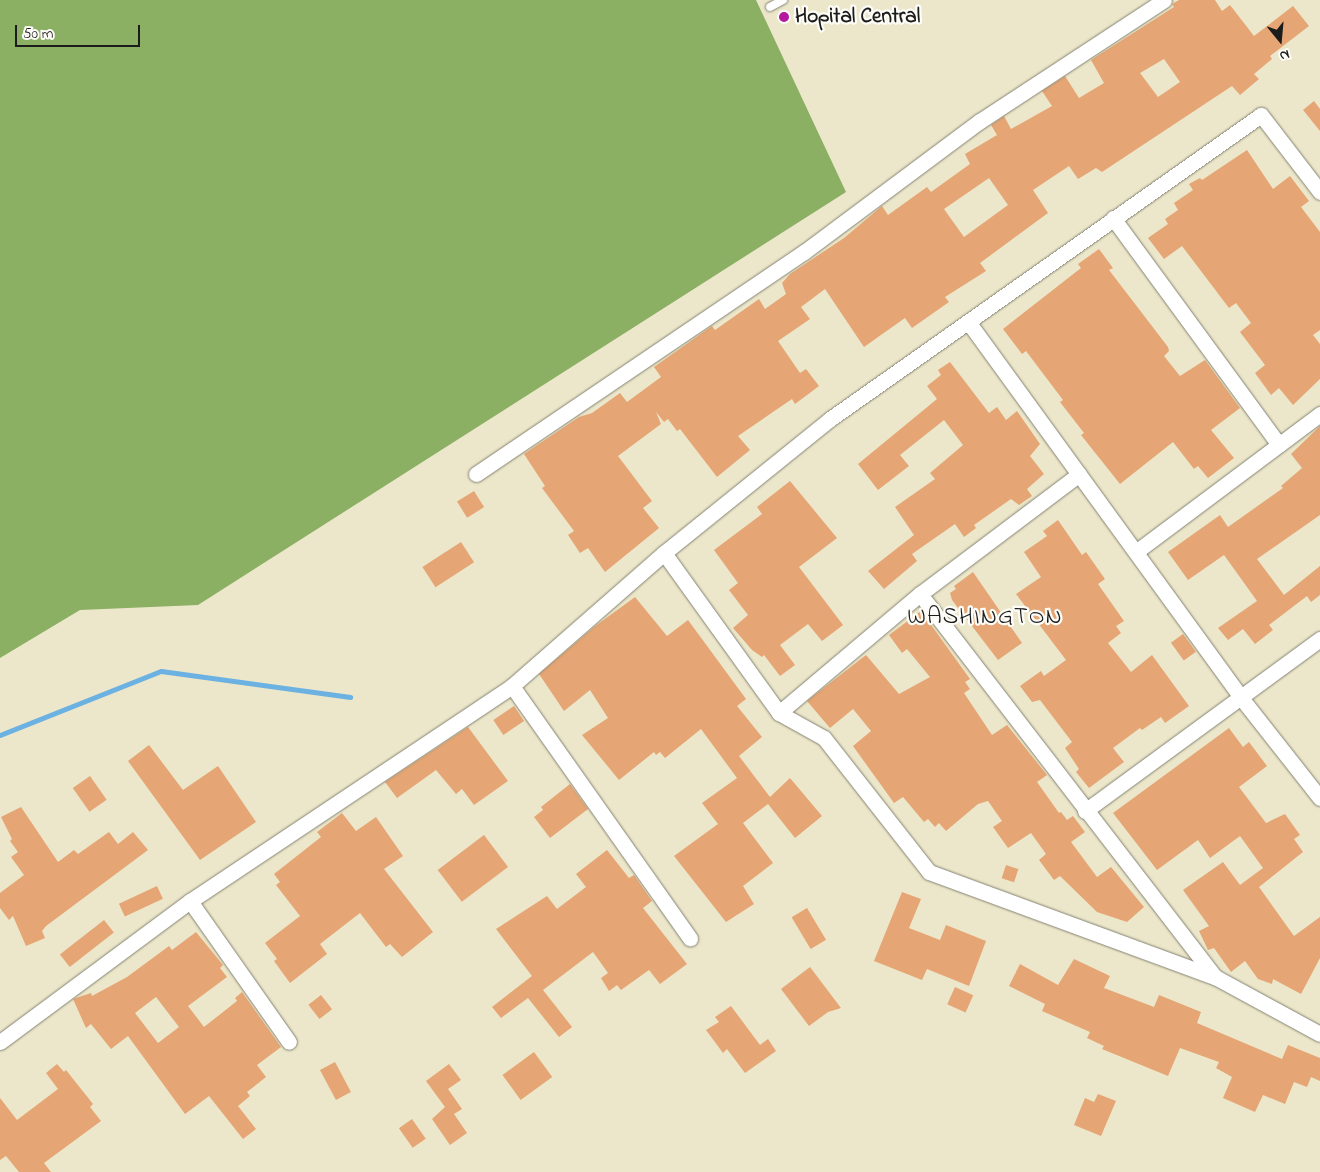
<!DOCTYPE html>
<style>
body{margin:0}
#map{position:relative;width:1320px;height:1172px;overflow:hidden;background:#ece7ca;font-family:"Indie Flower",sans-serif}
div>[style]{position:absolute}
.forest>*{inset:0;background:#8baf63}
.stream>*{height:5px;margin:-2.5px;padding:0 2.5px;transform-origin:2.5px;border-radius:2.5px;background:#6bb1e1}
.building>*{inset:0;background:#e5a574;transform-origin:0 0}
.roads{filter:drop-shadow(0 0 1px #848273) drop-shadow(0 0 1px #848273)}
.service>*{height:8px;margin:-4px;padding:0 4px;transform-origin:4px;border-radius:4px;background:#fff}
.minor>*{height:15px;margin:-7.5px;padding:0 7.5px;transform-origin:7.5px;border-radius:7.5px;background:#fff}
.dots>*{width:14px;height:14px;translate:-50% -50%;box-sizing:border-box;border:2px solid #fdfcf7;border-radius:50%}
span{translate:-50% -50%;white-space:nowrap;text-align:center;line-height:1.15;-webkit-text-stroke:4.5px #fdfcf7;paint-order:stroke}
.poi-label{font-size:21px;color:#1c1c1c;font-weight:700}
.left{translate:0 -50%;text-align:left}
.quarter-label{font-size:24px;color:#1c1c1c;letter-spacing:1px}
.north{position:absolute;left:1255px;top:15px;width:50px;height:50px;-webkit-text-stroke:4px #fdfcf7;paint-order:stroke;rotate:163deg;font-size:14px;font-weight:700;line-height:20px;text-align:center;color:#1c1c1c}
.north::after{content:'';display:block;margin:auto;width:18px;height:22px;background:#1c1c1c;clip-path:polygon(50% 0,100% 100%,50% 72%,0 100%)}
.scale{position:absolute;left:15px;top:25px;width:125px;height:22px;box-sizing:border-box;border:2px solid #1c1c1c;border-top:0;padding-left:6px;font-size:15px;line-height:18px;white-space:nowrap;color:#1c1c1c;-webkit-text-stroke:4px #fdfcf7;paint-order:stroke}
</style>
<div id="map">
<div class="forest">
<i style="clip-path:polygon(0 0,756px 0,846px 192px,198px 605px,80px 610px,0 658px)"></i>
</div>
<div class="stream">
<i style="left:0;top:735px;width:173px;rotate:-21.7deg"></i>
<i style="left:161px;top:671px;width:191px;rotate:7.8deg"></i>
</div>
<div class="building">
<i style="clip-path:polygon(evenodd,1179px 0,1215px 0,1222px 11px,1230px 5px,1254px 36px,1293px 6px,1309px 26px,1270px 56px,1272px 59px,1254px 74px,1259px 79px,1240px 95px,1232px 86px,1102px 172px,1096px 168px,1078px 179px,1069px 166px,1033px 190px,1048px 213px,980px 263px,986px 271px,945px 297px,949px 302px,912px 328px,905px 318px,864px 347px,825px 289px,801px 307px,810px 319px,778px 341px,800px 373px,806px 369px,819px 386px,795px 404px,792px 399px,738px 436px,750px 450px,717px 477px,680px 429px,677px 431px,668px 419px,664px 422px,656px 412px,661px 424px,618px 456px,652px 501px,643px 508px,659px 528px,605px 572px,588px 548px,580px 553px,568px 535px,574px 531px,542px 488px,545px 486px,524px 454px,579px 417px,592px 413px,620px 393px,627px 402px,661px 377px,654px 367px,712px 326px,715px 330px,759px 299px,765px 309px,786px 294px,782px 283px,790px 274px,844px 238px,882px 206px,888px 215px,927px 187px,931px 192px,970px 164px,965px 154px,997px 135px,991px 125px,1004px 116px,1011px 129px,1052px 106px,1042px 91px,1065px 76px,1079px 98px,1104px 83px,1091px 60px,1174px 7px,1172px 4px,1179px 0,1164px 59px,1180px 82px,1158px 97px,1140px 73px,1164px 59px,1179px 0,989px 178px,1008px 205px,964px 237px,944px 209px,989px 178px)"></i>
<i style="clip-path:polygon(1314px 101px,1320px 109px,1320px 131px,1303px 110px)"></i>
<i style="clip-path:polygon(1247px 150px,1273px 189px,1290px 176px,1309px 201px,1301px 207px,1320px 232px,1320px 330px,1313px 335px,1320px 344px,1320px 379px,1293px 405px,1279px 388px,1271px 395px,1255px 373px,1265px 365px,1240px 332px,1251px 323px,1236px 303px,1229px 308px,1182px 246px,1164px 259px,1148px 238px,1168px 224px,1165px 219px,1178px 210px,1174px 203px,1193px 190px,1189px 184px,1200px 178px,1202px 180px)"></i>
<i style="clip-path:polygon(1099px 249px,1113px 268px,1109px 270px,1168px 347px,1169px 351px,1164px 356px,1180px 376px,1205px 360px,1240px 408px,1211px 430px,1234px 458px,1208px 478px,1198px 466px,1194px 469px,1173px 442px,1120px 484px,1081px 435px,1084px 433px,1060px 402px,1063px 400px,1026px 351px,1022px 354px,1003px 329px,1081px 268px,1078px 264px)"></i>
<i style="clip-path:polygon(950px 362px,989px 413px,997px 407px,1006px 420px,1017px 411px,1040px 444px,1030px 456px,1044px 474px,1027px 489px,1032px 496px,1019px 505px,1011px 499px,974px 525px,976px 528px,964px 537px,955px 524px,912px 554px,917px 561px,884px 589px,868px 571px,914px 535px,895px 507px,935px 479px,930px 473px,963px 445px,944px 420px,900px 455px,909px 466px,878px 490px,858px 464px,937px 399px,927px 386px,941px 375px,938px 370px)"></i>
<i style="clip-path:polygon(1320px 426px,1320px 515px,1257px 559px,1284px 595px,1320px 566px,1320px 595px,1311px 602px,1307px 596px,1269px 625px,1273px 630px,1255px 644px,1243px 629px,1228px 640px,1218px 628px,1257px 601px,1224px 555px,1188px 580px,1168px 552px,1220px 515px,1228px 527px,1283px 488px,1281px 486px,1302px 468px,1291px 454px)"></i>
<i style="clip-path:polygon(790px 481px,837px 538px,799px 567px,843px 625px,822px 641px,808px 624px,780px 645px,795px 665px,780px 676px,764px 655px,762px 657px,752px 650px,733px 628px,748px 615px,729px 590px,738px 583px,714px 550px,762px 514px,757px 507px)"></i>
<i style="left:474px;top:491px;width:19px;height:20px;rotate:58deg"></i>
<i style="clip-path:polygon(1058px 520px,1082px 555px,1086px 552px,1105px 579px,1098px 584px,1124px 621px,1116px 626px,1121px 633px,1108px 643px,1131px 672px,1152px 655px,1189px 706px,1165px 723px,1161px 717px,1142px 730px,1140px 728px,1113px 748px,1124px 762px,1089px 788px,1076px 772px,1079px 769px,1065px 748px,1072px 742px,1040px 700px,1032px 702px,1020px 686px,1041px 671px,1044px 676px,1066px 660px,1016px 594px,1041px 577px,1024px 552px,1047px 536px,1043px 531px)"></i>
<i style="left:461px;top:542px;width:24px;height:46px;rotate:57deg"></i>
<i style="clip-path:polygon(973px 572px,1022px 643px,998px 660px,952px 600px,950px 593px,956px 589px,954px 586px)"></i>
<i style="clip-path:polygon(635px 597px,667px 636px,688px 620px,746px 699px,737px 706px,762px 737px,739px 756px,770px 797px,790px 778px,822px 816px,795px 838px,768px 804px,743px 823px,773px 863px,743px 886px,754px 904px,726px 922px,674px 856px,718px 824px,702px 803px,737px 778px,701px 729px,665px 758px,660px 752px,656px 755px,654px 752px,619px 780px,582px 735px,608px 718px,590px 690px,564px 711px,539px 674px,594px 627px)"></i>
<i style="clip-path:polygon(921px 611px,970px 679px,965px 682px,970px 689px,964px 693px,992px 735px,1007px 725px,1047px 775px,1037px 782px,1059px 813px,1061px 812px,1067px 820px,1073px 816px,1085px 832px,1071px 842px,1097px 877px,1111px 867px,1144px 907px,1127px 922px,1097px 912px,1060px 876px,1054px 880px,1039px 860px,1046px 854px,1031px 833px,1008px 848px,993px 827px,1002px 821px,988px 801px,978px 804px,946px 831px,939px 823px,935px 827px,928px 819px,924px 822px,903px 797px,894px 803px,853px 746px,871px 731px,853px 709px,830px 728px,807px 701px,866px 655px,899px 694px,930px 677px,907px 649px,902px 653px,889px 635px)"></i>
<i style="left:1183px;top:634px;width:22px;height:15px;rotate:54deg"></i>
<i style="left:514px;top:706px;width:18px;height:25px;rotate:56deg"></i>
<i style="clip-path:polygon(468px 727px,508px 781px,474px 805px,462px 789px,456px 794px,436px 770px,397px 798px,385px 782px)"></i>
<i style="clip-path:polygon(1229px 728px,1243px 747px,1249px 742px,1267px 766px,1239px 787px,1266px 823px,1285px 814px,1300px 835px,1294px 839px,1303px 852px,1259px 887px,1294px 936px,1320px 917px,1320px 958px,1301px 994px,1273px 979px,1272px 984px,1258px 979px,1245px 961px,1231px 972px,1214px 948px,1208px 950px,1199px 931px,1209px 926px,1183px 890px,1223px 862px,1240px 885px,1263px 868px,1240px 836px,1210px 858px,1198px 840px,1157px 870px,1113px 813px)"></i>
<i style="clip-path:polygon(149px 745px,183px 790px,218px 766px,256px 822px,200px 860px,128px 761px)"></i>
<i style="left:90px;top:776px;width:29px;height:21px;rotate:55deg"></i>
<i style="clip-path:polygon(570px 784px,588px 809px,550px 838px,534px 817px,543px 810px,541px 807px)"></i>
<i style="clip-path:polygon(21px 807px,58px 862px,74px 850px,78px 854px,109px 832px,118px 844px,133px 832px,148px 850px,46px 926px,42px 931px,45px 938px,26px 946px,13px 916px,9px 920px,0 908px,0 893px,24px 875px,11px 857px,18px 852px,10px 841px,12px 839px,1px 817px)"></i>
<i style="clip-path:polygon(342px 813px,356px 831px,376px 817px,403px 856px,384px 869px,433px 932px,402px 957px,390px 944px,386px 947px,360px 913px,320px 944px,327px 954px,290px 983px,274px 961px,277px 959px,265px 943px,300px 916px,276px 885px,280px 882px,274px 874px,321px 837px,317px 832px)"></i>
<i style="left:484px;top:835px;width:40px;height:58px;rotate:53deg"></i>
<i style="clip-path:polygon(607px 850px,629px 878px,634px 875px,652px 901px,643px 908px,687px 964px,660px 984px,649px 970px,621px 990px,617px 985px,609px 991px,601px 978px,608px 973px,593px 952px,543px 990px,572px 1027px,559px 1037px,528px 998px,501px 1018px,492px 1007px,532px 976px,496px 929px,547px 896px,557px 909px,586px 887px,576px 874px)"></i>
<i style="left:1006px;top:865px;width:13px;height:14px;rotate:18deg"></i>
<i style="left:157px;top:886px;width:14px;height:42px;rotate:65deg"></i>
<i style="clip-path:polygon(902px 892px,921px 899px,909px 928px,940px 940px,946px 925px,986px 941px,969px 986px,927px 969px,922px 980px,874px 961px)"></i>
<i style="left:807px;top:908px;width:37px;height:18px;rotate:59deg"></i>
<i style="left:104px;top:920px;width:16px;height:56px;rotate:52deg"></i>
<i style="clip-path:polygon(evenodd,196px 932px,223px 965px,220px 968px,227px 977px,188px 1006px,204px 1027px,237px 1001px,235px 998px,242px 992px,281px 1047px,257px 1065px,266px 1077px,247px 1092px,250px 1096px,238px 1106px,256px 1129px,243px 1139px,209px 1096px,185px 1114px,128px 1036px,111px 1049px,91px 1024px,86px 1028px,73px 999px,91px 993px,92px 996px,127px 977px,169px 946px,172px 950px,196px 932px,156px 997px,179px 1027px,158px 1043px,135px 1013px,156px 997px)"></i>
<i style="clip-path:polygon(1074px 959px,1110px 976px,1104px 988px,1154px 1007px,1159px 995px,1201px 1012px,1197px 1023px,1282px 1059px,1288px 1045px,1320px 1058px,1320px 1081px,1311px 1077px,1307px 1087px,1294px 1082px,1285px 1104px,1263px 1095px,1255px 1112px,1223px 1098px,1232px 1077px,1216px 1068px,1219px 1062px,1180px 1048px,1168px 1076px,1102px 1049px,1104px 1046px,1087px 1038px,1090px 1032px,1042px 1011px,1045px 1004px,1009px 986px,1020px 964px,1058px 985px)"></i>
<i style="clip-path:polygon(810px 967px,841px 1008px,828px 1012px,809px 1026px,781px 989px)"></i>
<i style="left:955px;top:987px;width:20px;height:19px;rotate:24deg"></i>
<i style="left:321px;top:995px;width:18px;height:16px;rotate:52deg"></i>
<i style="clip-path:polygon(731px 1006px,760px 1045px,768px 1039px,776px 1051px,745px 1073px,727px 1049px,723px 1053px,706px 1030px,719px 1022px,715px 1017px)"></i>
<i style="left:534px;top:1052px;width:31px;height:39px;rotate:54deg"></i>
<i style="left:335px;top:1062px;width:34px;height:17px;rotate:62deg"></i>
<i style="clip-path:polygon(57px 1064px,64px 1072px,66px 1070px,93px 1104px,90px 1107px,101px 1121px,44px 1163px,51px 1172px,19px 1172px,6px 1156px,0 1160px,0 1098px,17px 1120px,58px 1089px,46px 1073px)"></i>
<i style="clip-path:polygon(449px 1064px,461px 1080px,448px 1089px,462px 1109px,454px 1114px,467px 1133px,450px 1145px,432px 1119px,445px 1107px,426px 1081px)"></i>
<i style="clip-path:polygon(1098px 1094px,1116px 1101px,1101px 1136px,1074px 1125px,1085px 1098px,1094px 1102px)"></i>
<i style="left:412px;top:1119px;width:24px;height:16px;rotate:55deg"></i>
</div>
<div class="roads">
<div class="service">
<i style="left:770px;top:7px;width:15px;rotate:-28deg"></i>
</div>
<div class="minor">
<i style="left:1113px;top:218px;width:281px;rotate:53.8deg"></i>
<i style="left:969px;top:323px;width:465px;rotate:54deg"></i>
<i style="left:1242px;top:699px;width:126px;rotate:51.8deg"></i>
<i style="left:476px;top:474px;width:396px;rotate:-34.1deg"></i>
<i style="left:804px;top:252px;width:219px;rotate:-36.7deg"></i>
<i style="left:980px;top:121px;width:220px;rotate:-33.3deg"></i>
<i style="left:1137px;top:551px;width:229px;rotate:-36.8deg"></i>
<i style="left:664px;top:553px;width:197px;rotate:54.3deg"></i>
<i style="left:779px;top:713px;width:51px;rotate:29.1deg"></i>
<i style="left:824px;top:738px;width:170px;rotate:51.9deg"></i>
<i style="left:929px;top:872px;width:305px;rotate:20.2deg"></i>
<i style="left:1215px;top:977px;width:119px;rotate:28.5deg"></i>
<i style="left:920px;top:594px;width:483px;rotate:52.4deg"></i>
<i style="left:512px;top:686px;width:309px;rotate:54.8deg"></i>
<i style="left:779px;top:713px;width:185px;rotate:-40.2deg"></i>
<i style="left:920px;top:594px;width:199px;rotate:-37deg"></i>
<i style="left:1085px;top:811px;width:291px;rotate:-36.2deg"></i>
<i style="left:190px;top:901px;width:172px;rotate:54.9deg"></i>
<i style="left:0;top:1042px;width:237px;rotate:-36.6deg"></i>
<i style="left:190px;top:901px;width:387px;rotate:-33.7deg"></i>
<i style="left:512px;top:686px;width:202px;rotate:-41.2deg"></i>
<i style="left:664px;top:553px;width:213px;rotate:-38.9deg"></i>
<i style="left:830px;top:419px;width:527px;rotate:-35.2deg"></i>
<i style="left:1261px;top:115px;width:97px;rotate:52.5deg"></i>
</div>
</div>
<div class="dots">
<i style="left:784px;top:17px;background:#b5179e"></i>
</div>
<div class="poi-label">
<span class="left" style="left:795px;top:17px">Hopital Central</span>
</div>
<div class="quarter-label">
<span style="left:985px;top:618px">WASHINGTON</span>
</div>
<div class="north">N</div>
<div class="scale">50 m</div>
</div>
